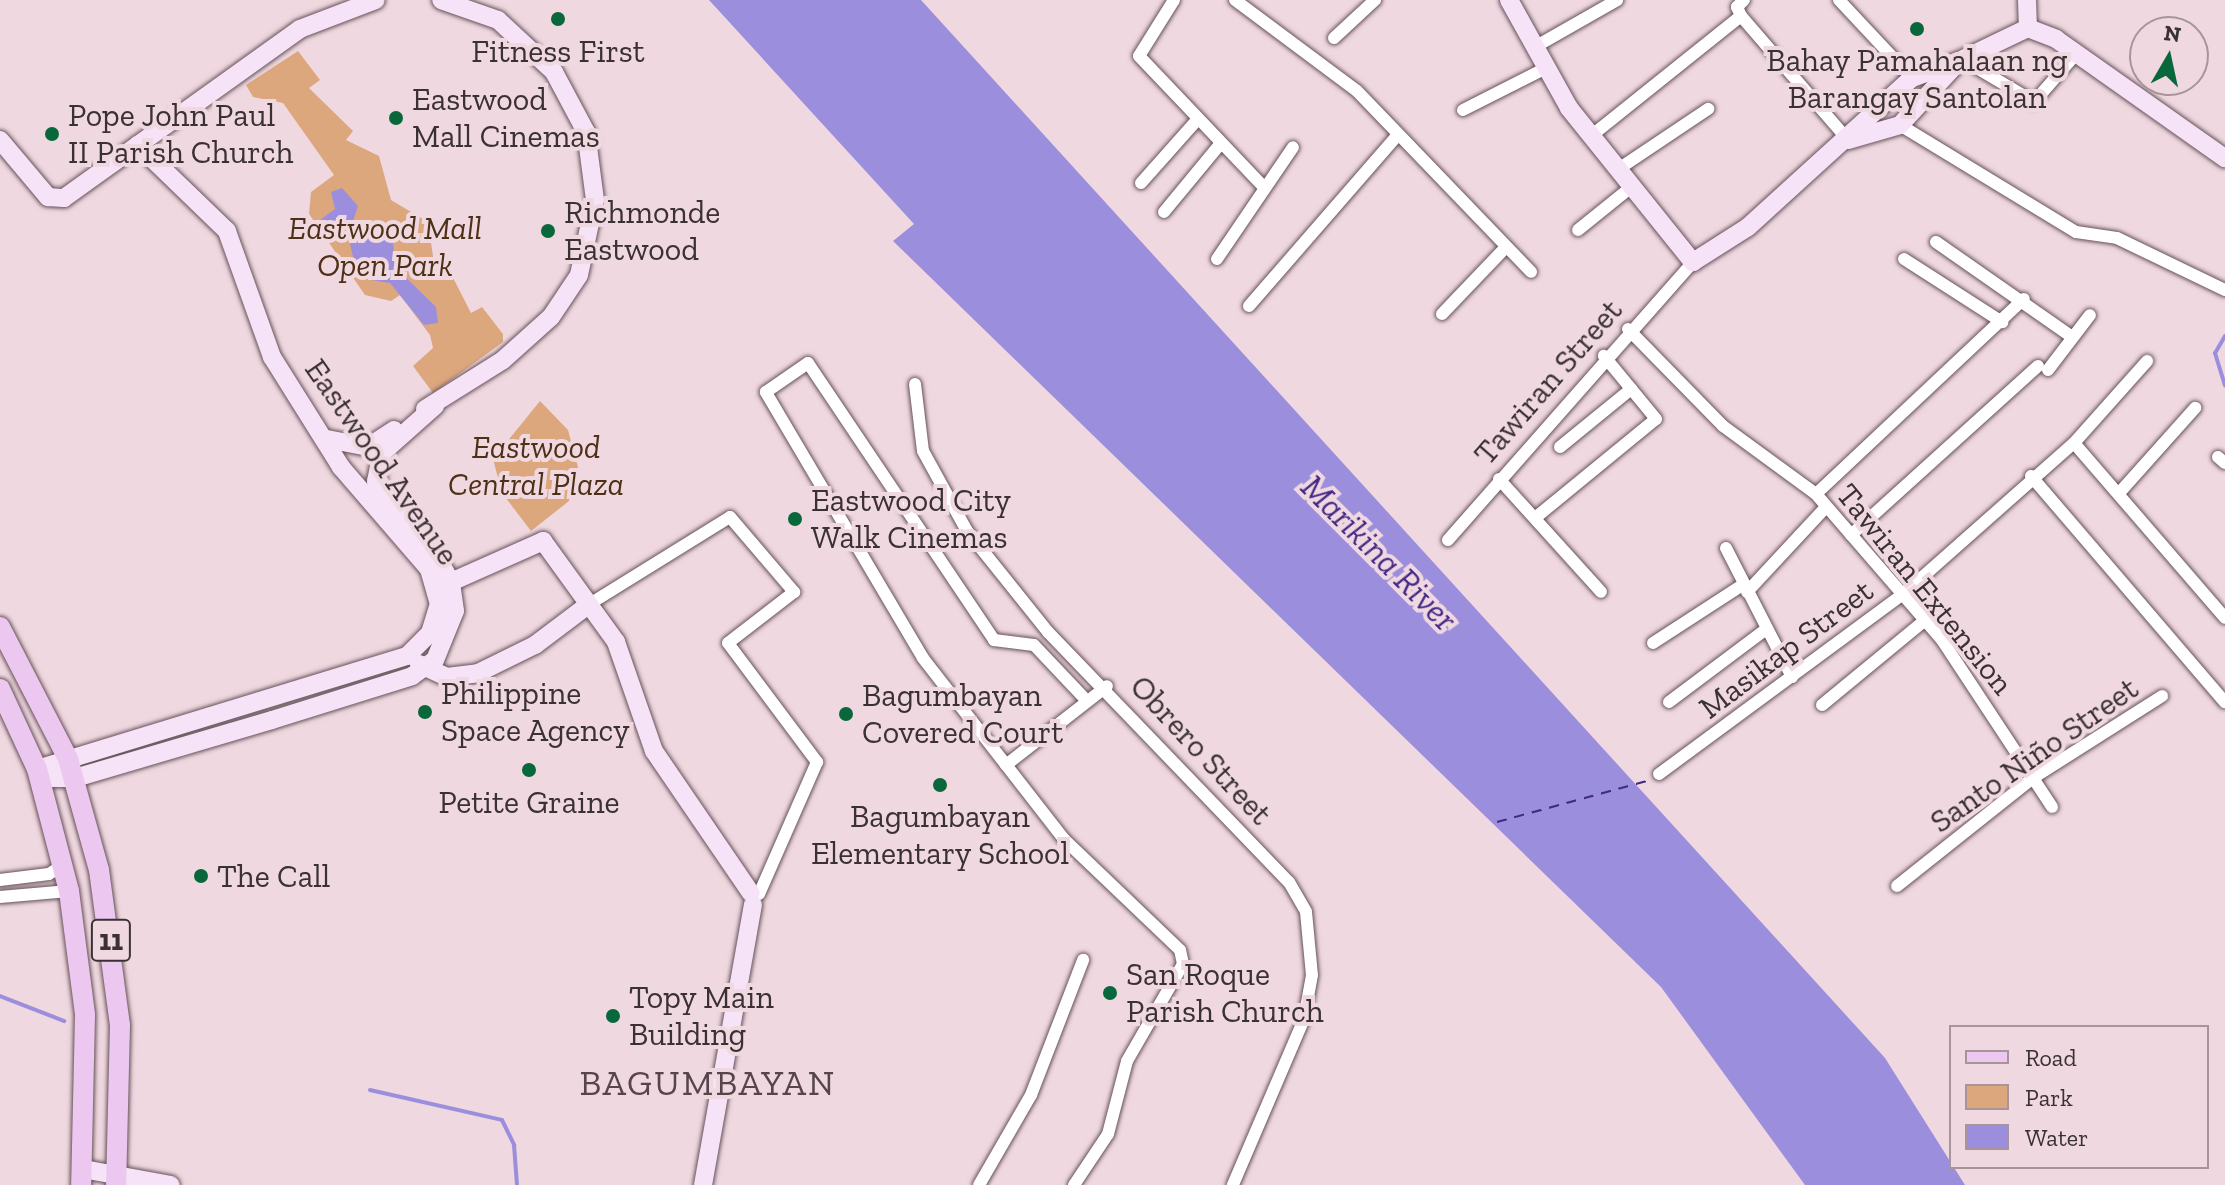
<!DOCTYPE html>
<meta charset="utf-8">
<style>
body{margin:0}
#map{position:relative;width:2225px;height:1185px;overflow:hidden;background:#f0d8e0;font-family:"Zilla Slab",serif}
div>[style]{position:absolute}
.green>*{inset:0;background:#dda77d}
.water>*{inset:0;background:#9b8edd}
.stream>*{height:4px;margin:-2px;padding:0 2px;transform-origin:2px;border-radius:2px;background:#9b8edd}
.ferry>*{height:2px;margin-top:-1px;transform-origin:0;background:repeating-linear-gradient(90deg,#432985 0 10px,transparent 0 18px)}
.roads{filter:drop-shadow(0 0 2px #665259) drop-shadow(0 0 2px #665259)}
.street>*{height:12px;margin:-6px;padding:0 6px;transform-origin:6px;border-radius:6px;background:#fff}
.secondary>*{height:18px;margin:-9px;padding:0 9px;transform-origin:9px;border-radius:9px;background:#f6e3f8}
.primary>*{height:20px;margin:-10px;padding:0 10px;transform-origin:10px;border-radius:10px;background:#ecc8f1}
.dots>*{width:22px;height:22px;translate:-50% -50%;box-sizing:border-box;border:4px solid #f0d8e0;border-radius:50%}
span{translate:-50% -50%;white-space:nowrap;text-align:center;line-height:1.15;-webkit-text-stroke:8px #f0d8e0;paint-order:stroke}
.shield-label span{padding:2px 6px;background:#f0d8e0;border:2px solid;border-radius:6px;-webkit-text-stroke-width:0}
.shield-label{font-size:30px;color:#3a3134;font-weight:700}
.poi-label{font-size:32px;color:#3a3134}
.left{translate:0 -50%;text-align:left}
.park-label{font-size:32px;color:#4e3016;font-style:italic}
.street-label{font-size:32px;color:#3a3134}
.water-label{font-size:34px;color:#432985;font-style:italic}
.quarter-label{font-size:36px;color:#58454c;letter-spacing:2px}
.legend{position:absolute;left:1949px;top:1025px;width:260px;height:144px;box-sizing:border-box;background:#f0d8e0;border:2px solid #a7959b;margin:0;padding:10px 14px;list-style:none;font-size:24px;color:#3a3134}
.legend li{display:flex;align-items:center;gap:16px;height:40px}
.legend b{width:40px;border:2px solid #a7959b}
.north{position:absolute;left:2129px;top:16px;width:80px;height:80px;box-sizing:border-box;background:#f0d8e0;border:2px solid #a7959b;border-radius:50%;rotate:9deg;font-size:22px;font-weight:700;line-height:32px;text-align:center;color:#3a3134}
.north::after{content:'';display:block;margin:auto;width:28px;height:36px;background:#09683b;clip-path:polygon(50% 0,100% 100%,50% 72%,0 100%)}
</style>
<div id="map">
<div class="green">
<i style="clip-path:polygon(298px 51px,320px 80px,309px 88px,353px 131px,346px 140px,379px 156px,391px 200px,428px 222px,434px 263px,444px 260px,471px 313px,482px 307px,503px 334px,503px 342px,433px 393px,413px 366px,433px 348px,430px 335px,400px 295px,391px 301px,365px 295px,309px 214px,311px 192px,334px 175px,283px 103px,253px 97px,246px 85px)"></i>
<i style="clip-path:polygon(540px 401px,568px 430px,578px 467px,569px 501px,531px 531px,502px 493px,493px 459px)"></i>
</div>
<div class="water">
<i style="clip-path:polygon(709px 0,921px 0,1885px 1058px,1965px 1185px,1805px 1185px,1661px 987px,893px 241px,914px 224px)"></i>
<i style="clip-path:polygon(342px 188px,358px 206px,351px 227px,393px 243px,396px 268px,436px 307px,438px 323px,424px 325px,390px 283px,358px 278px,347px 231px,320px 220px,335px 209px,331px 192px)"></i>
</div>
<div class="stream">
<i style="left:2225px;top:336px;width:20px;rotate:120deg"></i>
<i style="left:2215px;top:353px;width:34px;rotate:73deg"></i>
<i style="left:0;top:996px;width:69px;rotate:21.3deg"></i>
<i style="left:370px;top:1090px;width:135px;rotate:12.8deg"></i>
<i style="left:502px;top:1120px;width:28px;rotate:64deg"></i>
<i style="left:514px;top:1145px;width:40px;rotate:85.7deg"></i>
</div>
<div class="ferry">
<i style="left:1497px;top:822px;width:160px;rotate:-15.3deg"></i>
</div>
<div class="roads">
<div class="street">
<i style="left:1174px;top:0;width:66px;rotate:122deg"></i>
<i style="left:1139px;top:56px;width:180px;rotate:46.4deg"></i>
<i style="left:1235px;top:0;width:152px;rotate:36.7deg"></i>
<i style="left:1357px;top:91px;width:251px;rotate:46.1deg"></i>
<i style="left:1744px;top:0;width:10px;rotate:135deg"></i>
<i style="left:1737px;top:7px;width:10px;rotate:66deg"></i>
<i style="left:1741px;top:16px;width:164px;rotate:49.2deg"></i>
<i style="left:1839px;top:0;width:107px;rotate:46.9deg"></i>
<i style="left:1334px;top:38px;width:56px;rotate:-42.8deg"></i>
<i style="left:1533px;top:48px;width:97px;rotate:-29.7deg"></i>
<i style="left:1962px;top:59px;width:84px;rotate:30.8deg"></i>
<i style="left:2034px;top:102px;width:64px;rotate:-48.8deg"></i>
<i style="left:1463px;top:110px;width:91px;rotate:-26.8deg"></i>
<i style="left:1900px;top:125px;width:206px;rotate:31.3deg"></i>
<i style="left:2076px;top:232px;width:41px;rotate:8.3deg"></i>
<i style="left:2117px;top:238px;width:120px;rotate:25.7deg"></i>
<i style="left:1591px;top:136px;width:192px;rotate:-38.7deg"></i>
<i style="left:1617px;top:170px;width:110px;rotate:-33.8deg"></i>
<i style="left:1141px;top:183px;width:84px;rotate:-48.4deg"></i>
<i style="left:1164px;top:212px;width:89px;rotate:-50.4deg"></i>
<i style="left:1578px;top:230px;width:67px;rotate:-38.9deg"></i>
<i style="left:1936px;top:242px;width:166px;rotate:34.9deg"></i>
<i style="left:1217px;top:259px;width:135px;rotate:-55.8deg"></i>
<i style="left:1904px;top:259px;width:117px;rotate:32.7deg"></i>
<i style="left:1249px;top:306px;width:224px;rotate:-49deg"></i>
<i style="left:1442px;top:314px;width:93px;rotate:-46.3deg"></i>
<i style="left:1628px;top:329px;width:136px;rotate:45.6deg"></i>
<i style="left:1723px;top:426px;width:115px;rotate:36.2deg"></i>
<i style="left:1816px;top:494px;width:193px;rotate:49.2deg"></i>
<i style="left:1942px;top:640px;width:200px;rotate:56.6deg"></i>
<i style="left:2048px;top:370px;width:69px;rotate:-52.6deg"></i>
<i style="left:915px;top:384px;width:67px;rotate:83.2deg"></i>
<i style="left:923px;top:451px;width:91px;rotate:61.2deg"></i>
<i style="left:967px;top:531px;width:129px;rotate:51.3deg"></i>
<i style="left:1048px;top:632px;width:347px;rotate:46.1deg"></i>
<i style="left:1289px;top:882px;width:34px;rotate:60deg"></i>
<i style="left:1306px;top:912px;width:63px;rotate:84.6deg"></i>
<i style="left:1312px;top:975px;width:45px;rotate:100.3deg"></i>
<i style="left:1304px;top:1019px;width:181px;rotate:113.2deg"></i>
<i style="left:2074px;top:443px;width:231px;rotate:49.2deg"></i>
<i style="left:1560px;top:447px;width:92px;rotate:-39.2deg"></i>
<i style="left:2218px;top:457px;width:9px;rotate:41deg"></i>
<i style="left:2031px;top:476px;width:298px;rotate:49.4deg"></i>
<i style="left:1499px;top:479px;width:152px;rotate:47.9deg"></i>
<i style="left:2120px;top:492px;width:113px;rotate:-48.2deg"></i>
<i style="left:1816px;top:494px;width:285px;rotate:-43.2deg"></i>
<i style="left:1535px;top:518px;width:156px;rotate:-39.3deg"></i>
<i style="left:1656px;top:419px;width:82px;rotate:-129.5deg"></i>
<i style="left:1851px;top:535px;width:252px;rotate:-42.1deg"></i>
<i style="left:1448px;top:540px;width:371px;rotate:-48.6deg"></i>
<i style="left:1726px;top:548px;width:145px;rotate:62.9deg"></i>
<i style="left:1747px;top:592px;width:115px;rotate:-47.1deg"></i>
<i style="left:588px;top:605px;width:167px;rotate:-31.8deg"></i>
<i style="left:730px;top:517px;width:99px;rotate:49.5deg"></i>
<i style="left:794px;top:592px;width:83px;rotate:142.3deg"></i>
<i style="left:728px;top:643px;width:149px;rotate:53.2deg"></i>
<i style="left:817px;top:762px;width:144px;rotate:113.7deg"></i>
<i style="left:1653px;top:643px;width:108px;rotate:-33deg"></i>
<i style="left:1669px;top:702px;width:120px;rotate:-36.9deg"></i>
<i style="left:1822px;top:705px;width:134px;rotate:-39.5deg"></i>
<i style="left:1006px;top:765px;width:128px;rotate:-38deg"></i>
<i style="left:1659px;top:774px;width:302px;rotate:-36.4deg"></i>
<i style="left:1902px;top:595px;width:230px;rotate:-41.5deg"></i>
<i style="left:2074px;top:443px;width:110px;rotate:-48.3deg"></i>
<i style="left:0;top:880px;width:49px;rotate:-7deg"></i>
<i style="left:49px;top:874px;width:17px;rotate:-33deg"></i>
<i style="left:1897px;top:886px;width:174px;rotate:-38.5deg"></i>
<i style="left:2033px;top:778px;width:153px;rotate:-32.4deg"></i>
<i style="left:0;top:897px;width:69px;rotate:-5deg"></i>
<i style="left:979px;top:1185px;width:104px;rotate:-60deg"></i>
<i style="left:1031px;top:1095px;width:145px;rotate:-68.9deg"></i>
<i style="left:1074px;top:1185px;width:61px;rotate:-56.3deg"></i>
<i style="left:1108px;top:1134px;width:75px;rotate:-75.4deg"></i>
<i style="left:1127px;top:1061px;width:112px;rotate:-60deg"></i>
<i style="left:1183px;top:964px;width:14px;rotate:-102deg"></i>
<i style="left:1180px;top:950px;width:162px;rotate:-136.3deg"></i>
<i style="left:1063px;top:838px;width:228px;rotate:-127.9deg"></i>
<i style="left:923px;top:658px;width:309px;rotate:-120.6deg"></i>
<i style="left:766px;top:392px;width:51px;rotate:-34.6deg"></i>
<i style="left:808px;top:363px;width:334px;rotate:56.1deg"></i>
<i style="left:994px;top:640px;width:40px;rotate:7.1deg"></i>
<i style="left:1034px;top:645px;width:77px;rotate:46.6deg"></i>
</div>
<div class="secondary">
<i style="left:1509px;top:0;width:124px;rotate:60.9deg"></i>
<i style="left:1569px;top:108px;width:198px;rotate:51.2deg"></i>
<i style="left:1693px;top:262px;width:65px;rotate:-32.5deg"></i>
<i style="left:1748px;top:227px;width:222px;rotate:-42.3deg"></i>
<i style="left:1912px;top:78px;width:50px;rotate:-19.9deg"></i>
<i style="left:2027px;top:0;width:28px;rotate:88deg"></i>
<i style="left:0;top:140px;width:75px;rotate:49.9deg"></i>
<i style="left:48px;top:197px;width:16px;rotate:4deg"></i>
<i style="left:64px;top:198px;width:290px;rotate:-35.6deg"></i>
<i style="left:300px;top:29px;width:81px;rotate:-20.9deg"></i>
<i style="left:1848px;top:140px;width:54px;rotate:-16.1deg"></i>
<i style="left:1900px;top:125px;width:87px;rotate:-47.3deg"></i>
<i style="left:1959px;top:61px;width:76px;rotate:-25.6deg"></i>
<i style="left:2028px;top:28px;width:30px;rotate:21deg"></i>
<i style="left:2056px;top:39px;width:207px;rotate:35.2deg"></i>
<i style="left:425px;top:409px;width:92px;rotate:-32.1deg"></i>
<i style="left:503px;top:360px;width:64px;rotate:-41.9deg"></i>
<i style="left:551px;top:317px;width:50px;rotate:-56.3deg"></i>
<i style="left:579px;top:275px;width:77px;rotate:-78deg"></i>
<i style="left:595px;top:200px;width:69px;rotate:-97.5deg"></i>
<i style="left:586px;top:132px;width:68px;rotate:-118.1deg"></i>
<i style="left:554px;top:72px;width:76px;rotate:-137.1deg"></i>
<i style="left:498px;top:20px;width:60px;rotate:-160.7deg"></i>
<i style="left:327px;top:439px;width:42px;rotate:11deg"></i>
<i style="left:368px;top:447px;width:31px;rotate:-33deg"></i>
<i style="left:451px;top:582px;width:101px;rotate:-24deg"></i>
<i style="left:543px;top:541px;width:125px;rotate:54.1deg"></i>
<i style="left:616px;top:642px;width:115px;rotate:70.8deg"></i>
<i style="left:654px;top:751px;width:172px;rotate:55.7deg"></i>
<i style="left:419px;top:664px;width:31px;rotate:25deg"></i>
<i style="left:447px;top:677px;width:31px;rotate:-7deg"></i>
<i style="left:478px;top:673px;width:64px;rotate:-26.2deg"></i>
<i style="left:535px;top:645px;width:66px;rotate:-37deg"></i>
<i style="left:37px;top:769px;width:387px;rotate:-17deg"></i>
<i style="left:407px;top:656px;width:33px;rotate:-45deg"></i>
<i style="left:430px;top:633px;width:30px;rotate:-73deg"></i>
<i style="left:439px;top:604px;width:36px;rotate:-106deg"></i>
<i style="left:429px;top:569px;width:135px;rotate:-130.8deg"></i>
<i style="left:341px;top:467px;width:130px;rotate:-122.1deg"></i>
<i style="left:272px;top:357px;width:134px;rotate:-109.7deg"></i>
<i style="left:227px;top:231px;width:124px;rotate:-136deg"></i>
<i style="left:40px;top:778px;width:35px"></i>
<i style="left:75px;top:778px;width:205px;rotate:-16.4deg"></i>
<i style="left:272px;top:720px;width:147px;rotate:-17.4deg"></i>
<i style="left:412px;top:676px;width:28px;rotate:-35deg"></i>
<i style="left:435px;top:660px;width:53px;rotate:-67.8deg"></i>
<i style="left:455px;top:611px;width:29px;rotate:-98deg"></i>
<i style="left:451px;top:582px;width:39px;rotate:-119deg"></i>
<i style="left:432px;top:548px;width:87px;rotate:-129.9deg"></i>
<i style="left:376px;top:481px;width:29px;rotate:-78deg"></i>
<i style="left:382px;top:453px;width:71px;rotate:-41.6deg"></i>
<i style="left:83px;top:1169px;width:89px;rotate:10.3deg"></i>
<i style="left:703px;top:1185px;width:285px;rotate:-79.9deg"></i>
</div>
<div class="primary">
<i style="left:0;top:627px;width:148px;rotate:62.7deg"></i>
<i style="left:68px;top:759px;width:115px;rotate:74.4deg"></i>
<i style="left:99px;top:870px;width:156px;rotate:82.3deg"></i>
<i style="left:120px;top:1025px;width:160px;rotate:91.4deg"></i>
<i style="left:0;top:689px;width:88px;rotate:65.2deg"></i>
<i style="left:37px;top:769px;width:126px;rotate:75.3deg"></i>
<i style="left:69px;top:891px;width:125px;rotate:82.6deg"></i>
<i style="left:85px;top:1015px;width:170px;rotate:91.3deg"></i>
</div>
</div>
<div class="dots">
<i style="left:558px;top:19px;background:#09683b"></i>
<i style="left:1917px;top:29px;background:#09683b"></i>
<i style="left:396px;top:118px;background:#09683b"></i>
<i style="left:52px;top:134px;background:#09683b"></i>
<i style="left:548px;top:231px;background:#09683b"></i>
<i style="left:795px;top:519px;background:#09683b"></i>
<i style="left:425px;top:712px;background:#09683b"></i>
<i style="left:846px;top:714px;background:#09683b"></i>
<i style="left:529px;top:770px;background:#09683b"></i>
<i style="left:940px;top:785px;background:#09683b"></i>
<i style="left:201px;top:876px;background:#09683b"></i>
<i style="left:1110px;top:993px;background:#09683b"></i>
<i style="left:613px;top:1016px;background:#09683b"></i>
</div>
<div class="shield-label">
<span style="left:111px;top:940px">11</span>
</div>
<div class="poi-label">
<span style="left:558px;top:51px">Fitness First</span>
<span style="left:1917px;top:79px">Bahay Pamahalaan ng<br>Barangay Santolan</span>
<span class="left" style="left:412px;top:118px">Eastwood<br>Mall Cinemas</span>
<span class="left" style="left:68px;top:134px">Pope John Paul<br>II Parish Church</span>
<span class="left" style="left:564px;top:231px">Richmonde<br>Eastwood</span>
<span class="left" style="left:811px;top:519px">Eastwood City<br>Walk Cinemas</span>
<span class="left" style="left:441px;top:712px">Philippine<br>Space Agency</span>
<span class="left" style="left:862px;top:714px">Bagumbayan<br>Covered Court</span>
<span style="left:529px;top:802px">Petite Graine</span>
<span style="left:940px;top:835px">Bagumbayan<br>Elementary School</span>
<span class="left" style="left:217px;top:876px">The Call</span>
<span class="left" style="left:1126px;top:993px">San Roque<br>Parish Church</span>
<span class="left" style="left:629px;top:1016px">Topy Main<br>Building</span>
</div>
<div class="park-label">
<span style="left:385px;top:247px">Eastwood Mall<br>Open Park</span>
<span style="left:536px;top:466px">Eastwood<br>Central Plaza</span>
</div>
<div class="street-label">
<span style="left:1548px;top:382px;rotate:-49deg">Tawiran Street</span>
<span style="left:382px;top:462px;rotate:55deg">Eastwood Avenue</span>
<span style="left:1925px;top:589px;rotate:51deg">Tawiran Extension</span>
<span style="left:1786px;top:649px;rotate:-37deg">Masikap Street</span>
<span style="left:1201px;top:750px;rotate:47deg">Obrero Street</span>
<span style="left:2034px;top:755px;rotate:-35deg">Santo Niño Street</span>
</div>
<div class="water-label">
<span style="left:1379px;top:553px;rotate:45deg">Marikina River</span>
</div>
<div class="quarter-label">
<span style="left:708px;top:1083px">BAGUMBAYAN</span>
</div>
<ul class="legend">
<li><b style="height:10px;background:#ecc8f1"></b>Road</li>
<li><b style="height:22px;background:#dda77d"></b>Park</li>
<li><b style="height:22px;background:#9b8edd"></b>Water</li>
</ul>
<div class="north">N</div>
</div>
